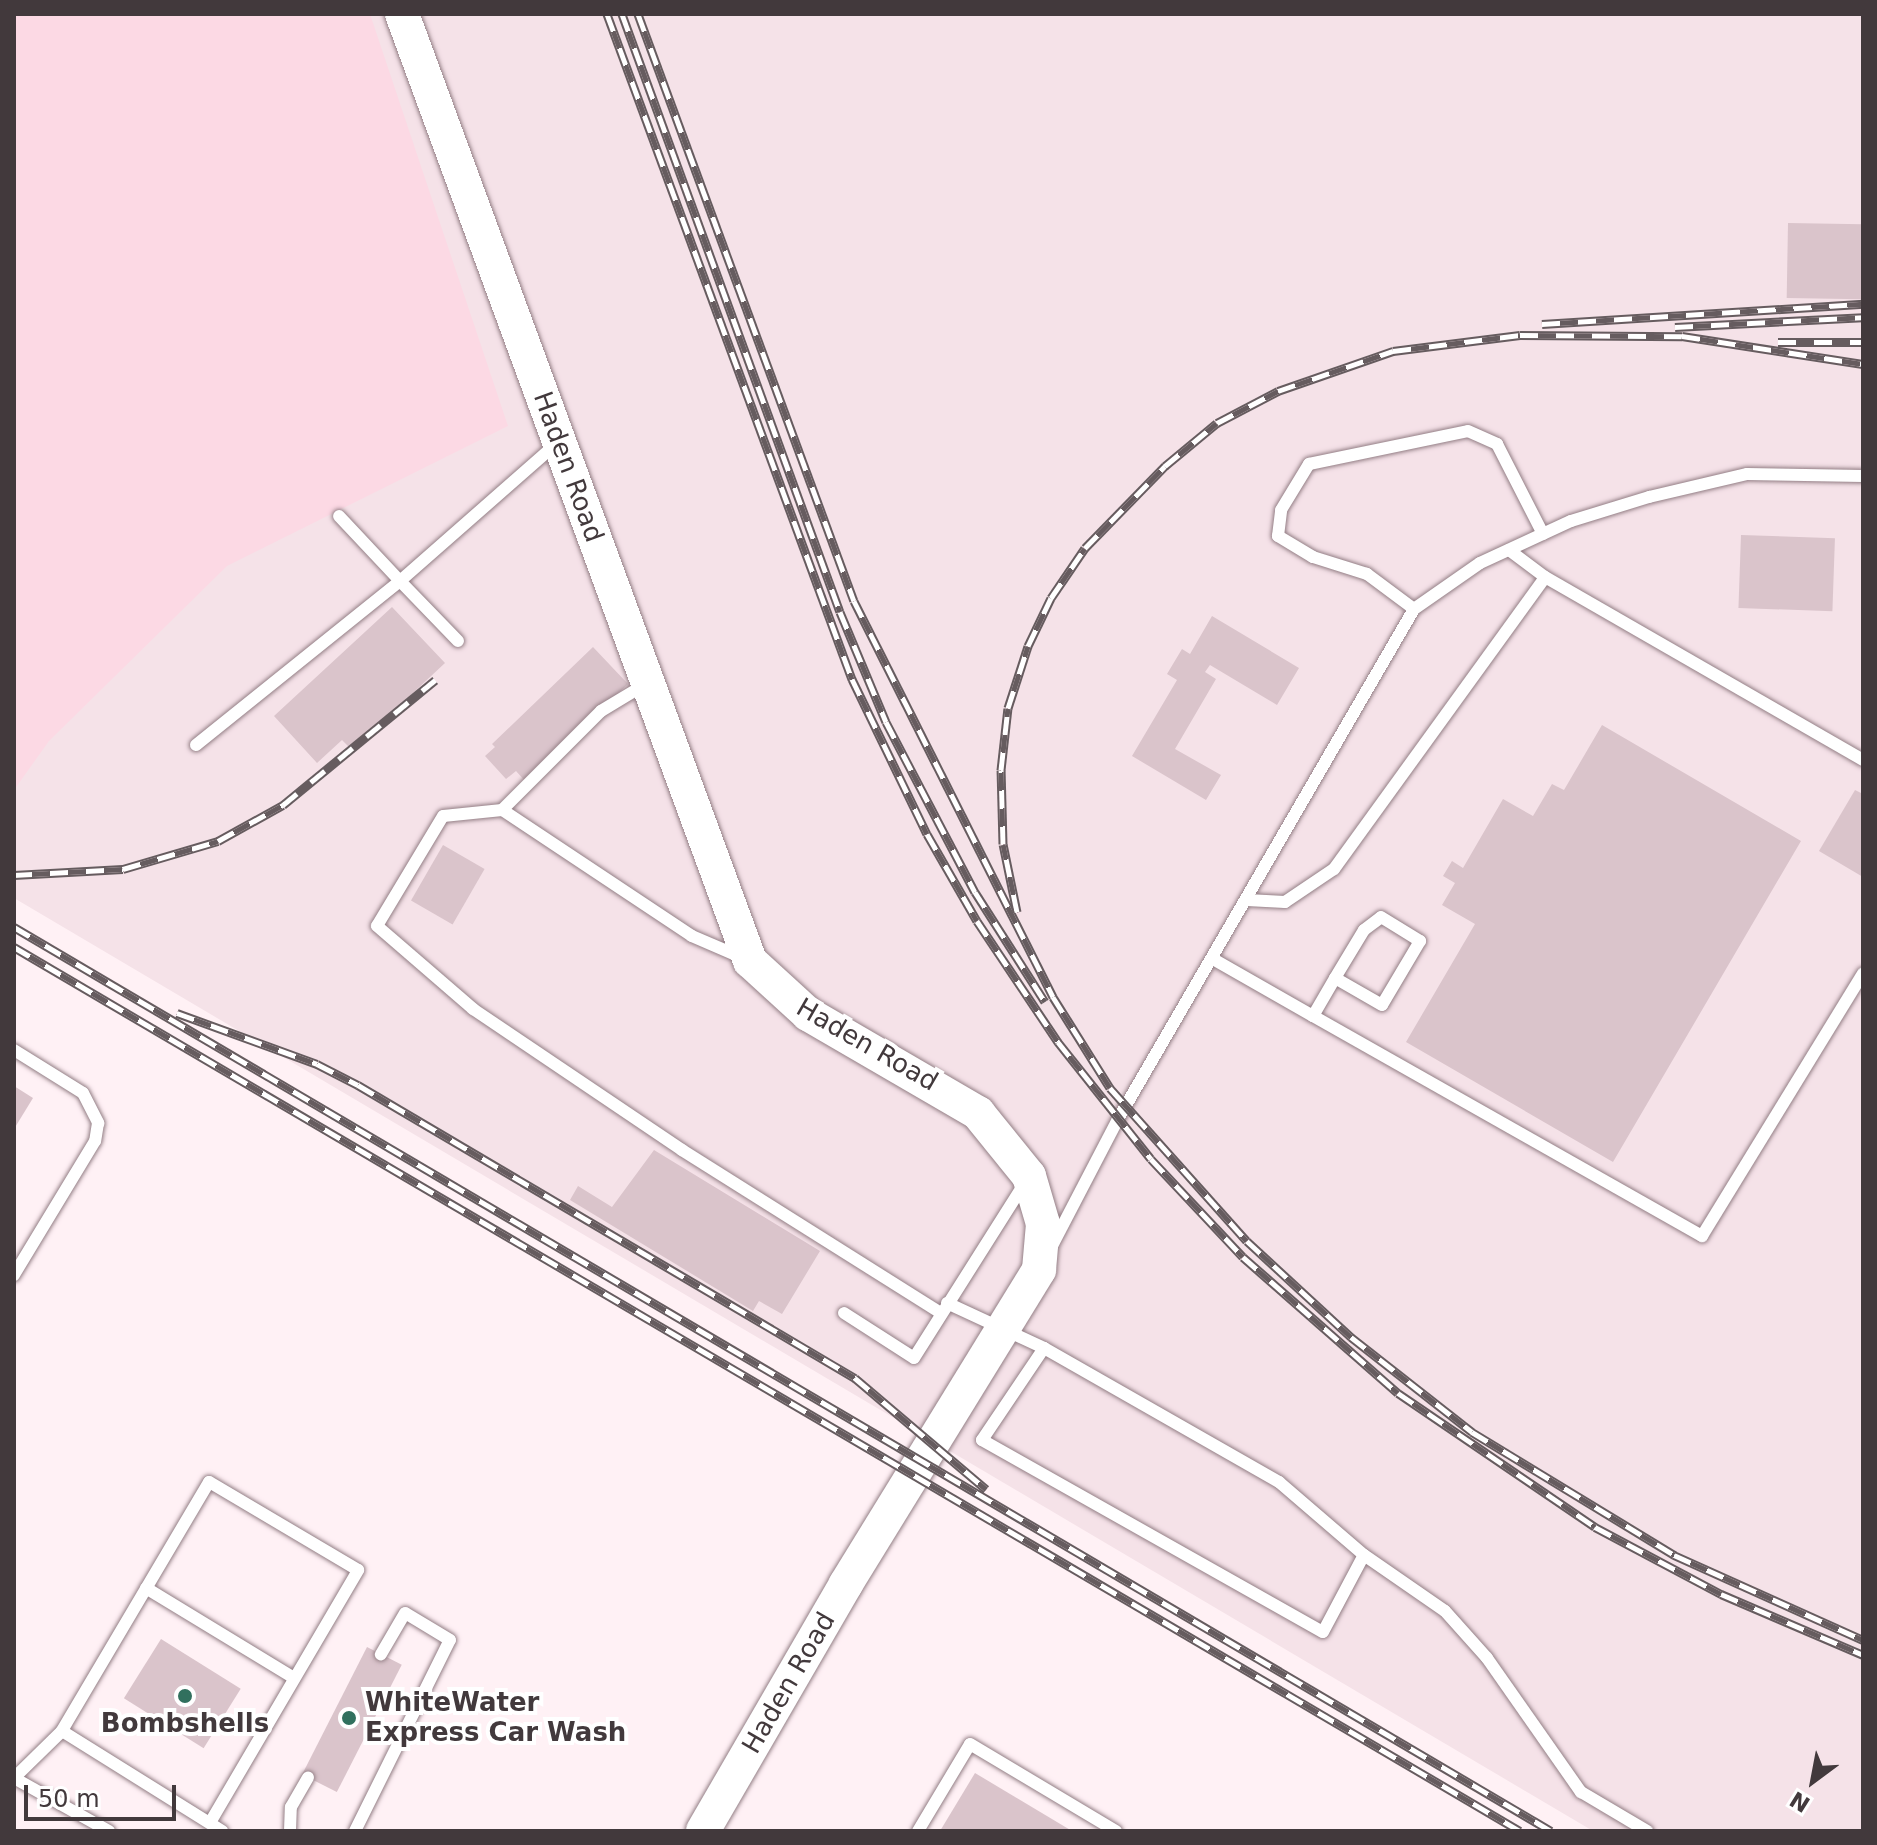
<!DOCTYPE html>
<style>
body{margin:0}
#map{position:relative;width:1877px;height:1845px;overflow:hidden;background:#fff1f5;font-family:"DejaVu Sans",sans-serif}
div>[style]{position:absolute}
.built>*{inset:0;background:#f5e2e8}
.green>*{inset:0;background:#fcd9e4}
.building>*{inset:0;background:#dac4cb;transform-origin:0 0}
.roads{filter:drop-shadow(0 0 2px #937e85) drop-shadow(0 0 2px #937e85)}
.lane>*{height:12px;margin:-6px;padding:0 6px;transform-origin:6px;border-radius:6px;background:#fff}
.secondary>*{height:34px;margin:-17px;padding:0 17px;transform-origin:17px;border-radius:17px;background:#fff}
.rail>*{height:9px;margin-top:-4.5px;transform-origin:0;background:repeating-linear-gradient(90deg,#fff 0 18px,#665c5f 0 36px);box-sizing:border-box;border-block:2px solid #665c5f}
.dots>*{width:22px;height:22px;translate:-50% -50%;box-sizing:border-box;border:4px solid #fff;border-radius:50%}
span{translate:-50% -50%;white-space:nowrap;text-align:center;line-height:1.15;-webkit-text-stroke:8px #fff;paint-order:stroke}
.street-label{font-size:26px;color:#42393c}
.poi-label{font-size:26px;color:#42393c;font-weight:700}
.left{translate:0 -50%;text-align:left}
.frame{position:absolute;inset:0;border:16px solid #42393c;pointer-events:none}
.north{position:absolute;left:1773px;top:1741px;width:80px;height:80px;-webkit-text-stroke:6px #fff;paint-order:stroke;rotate:212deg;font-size:22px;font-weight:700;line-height:32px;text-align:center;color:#42393c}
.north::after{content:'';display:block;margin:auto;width:28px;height:36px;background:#42393c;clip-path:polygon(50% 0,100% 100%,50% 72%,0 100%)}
.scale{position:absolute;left:24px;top:1785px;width:152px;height:36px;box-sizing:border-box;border:4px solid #42393c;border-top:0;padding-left:10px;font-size:24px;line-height:28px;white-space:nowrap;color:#42393c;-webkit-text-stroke:6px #fff;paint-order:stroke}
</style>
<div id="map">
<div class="built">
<i style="clip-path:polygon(14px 14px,1863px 14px,1863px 1831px,1593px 1831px,14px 898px)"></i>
</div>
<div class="green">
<i style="clip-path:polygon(14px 14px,370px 14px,508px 426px,227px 566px,49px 741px,14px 790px)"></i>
</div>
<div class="building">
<i style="left:1788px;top:223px;width:75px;height:75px;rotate:1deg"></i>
<i style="left:1741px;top:535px;width:94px;height:73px;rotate:2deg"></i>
<i style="clip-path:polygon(392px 607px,445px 663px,352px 750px,342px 740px,317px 763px,274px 716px)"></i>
<i style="clip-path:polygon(1212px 616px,1299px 668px,1277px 705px,1210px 665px,1205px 672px,1216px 679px,1175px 749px,1221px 775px,1206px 800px,1132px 756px,1177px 680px,1167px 674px,1182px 649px,1190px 654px)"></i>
<i style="clip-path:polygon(593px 647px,628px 684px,525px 781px,516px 771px,506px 779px,485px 756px,495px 747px,492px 744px)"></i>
<i style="clip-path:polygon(1602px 725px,1801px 841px,1613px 1162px,1406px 1042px,1475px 924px,1442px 905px,1455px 883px,1443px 876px,1452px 861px,1463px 868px,1503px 799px,1533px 816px,1552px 784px,1564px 790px)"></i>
<i style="clip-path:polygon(1855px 790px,1863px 794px,1863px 877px,1819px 851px)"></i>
<i style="left:443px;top:845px;width:48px;height:64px;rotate:30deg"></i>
<i style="clip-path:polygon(14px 1086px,33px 1098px,14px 1129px)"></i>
<i style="clip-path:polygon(654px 1150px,820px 1251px,782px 1314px,759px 1301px,753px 1311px,570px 1200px,578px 1186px,612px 1207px)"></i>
<i style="left:161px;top:1639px;width:94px;height:70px;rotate:32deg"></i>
<i style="left:367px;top:1647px;width:39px;height:143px;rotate:27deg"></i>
<i style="clip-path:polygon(975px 1773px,1072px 1831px,940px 1831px)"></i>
</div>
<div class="roads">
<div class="lane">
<i style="left:1509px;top:550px;width:45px;rotate:36.9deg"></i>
<i style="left:1545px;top:577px;width:367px;rotate:29.9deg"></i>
<i style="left:1414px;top:609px;width:59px;rotate:-143.3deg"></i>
<i style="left:1367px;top:574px;width:57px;rotate:-162.5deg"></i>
<i style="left:1313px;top:557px;width:41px;rotate:-149deg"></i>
<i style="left:1278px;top:536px;width:26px;rotate:-83deg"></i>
<i style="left:1281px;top:510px;width:54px;rotate:-58.7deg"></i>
<i style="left:1309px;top:464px;width:162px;rotate:-11.7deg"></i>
<i style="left:1468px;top:431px;width:32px;rotate:24deg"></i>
<i style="left:1497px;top:444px;width:101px;rotate:62.9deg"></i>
<i style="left:458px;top:641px;width:83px;rotate:-134deg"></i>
<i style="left:400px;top:581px;width:208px;rotate:-41.3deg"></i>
<i style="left:196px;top:745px;width:262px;rotate:-38.8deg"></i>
<i style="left:400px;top:581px;width:89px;rotate:-133.2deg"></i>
<i style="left:502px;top:810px;width:140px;rotate:-45deg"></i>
<i style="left:601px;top:711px;width:52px;rotate:-31deg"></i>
<i style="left:1247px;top:900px;width:38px;rotate:3deg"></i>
<i style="left:1285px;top:902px;width:59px;rotate:-34deg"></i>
<i style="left:1334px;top:869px;width:360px;rotate:-54.1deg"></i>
<i style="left:743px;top:958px;width:56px;rotate:-156.7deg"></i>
<i style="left:692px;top:936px;width:228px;rotate:-146.4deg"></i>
<i style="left:502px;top:810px;width:59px;rotate:174.2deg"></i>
<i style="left:443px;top:816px;width:128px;rotate:121deg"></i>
<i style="left:377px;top:926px;width:127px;rotate:40.8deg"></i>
<i style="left:473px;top:1009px;width:252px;rotate:34deg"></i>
<i style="left:682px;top:1150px;width:306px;rotate:32.2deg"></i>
<i style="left:1213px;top:959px;width:115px;rotate:29.7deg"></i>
<i style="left:1313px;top:1016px;width:44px;rotate:-59.9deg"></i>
<i style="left:1335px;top:978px;width:56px;rotate:-58.9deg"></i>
<i style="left:1364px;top:930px;width:21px;rotate:-37deg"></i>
<i style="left:1381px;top:917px;width:46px;rotate:31.6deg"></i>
<i style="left:1420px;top:941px;width:74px;rotate:120.7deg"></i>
<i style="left:1382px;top:1005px;width:54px;rotate:-150.1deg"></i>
<i style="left:1313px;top:1016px;width:447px;rotate:29.5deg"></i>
<i style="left:1702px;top:1236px;width:308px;rotate:-58.5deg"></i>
<i style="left:14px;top:1050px;width:81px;rotate:31.9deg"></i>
<i style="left:83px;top:1093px;width:34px;rotate:63deg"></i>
<i style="left:98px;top:1123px;width:18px;rotate:99deg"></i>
<i style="left:95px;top:1141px;width:157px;rotate:121.2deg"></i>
<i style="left:1052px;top:1246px;width:143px;rotate:-62.5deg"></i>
<i style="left:1118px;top:1119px;width:590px;rotate:-59.87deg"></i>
<i style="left:1414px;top:609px;width:80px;rotate:-34.9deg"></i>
<i style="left:1480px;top:563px;width:100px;rotate:-24.8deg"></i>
<i style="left:1571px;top:521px;width:82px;rotate:-17.1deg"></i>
<i style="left:1649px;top:497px;width:101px;rotate:-13.2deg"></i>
<i style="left:1747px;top:474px;width:116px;rotate:1deg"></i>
<i style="left:947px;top:1303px;width:107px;rotate:24.9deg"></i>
<i style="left:1044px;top:1348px;width:271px;rotate:29.7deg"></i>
<i style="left:1279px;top:1482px;width:112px;rotate:40.7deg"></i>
<i style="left:1364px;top:1555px;width:98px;rotate:34.7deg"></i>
<i style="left:1445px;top:1611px;width:63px;rotate:48.2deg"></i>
<i style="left:1487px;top:1658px;width:164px;rotate:55deg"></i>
<i style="left:1581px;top:1792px;width:77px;rotate:30.6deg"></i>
<i style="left:844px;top:1313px;width:83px;rotate:32.7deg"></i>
<i style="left:914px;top:1358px;width:206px;rotate:-57.7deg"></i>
<i style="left:1044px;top:1348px;width:111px;rotate:124deg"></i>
<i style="left:982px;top:1440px;width:391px;rotate:29.4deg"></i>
<i style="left:1323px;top:1632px;width:87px;rotate:-62deg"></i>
<i style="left:146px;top:1588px;width:173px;rotate:31.3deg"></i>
<i style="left:14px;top:1778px;width:109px;rotate:29.2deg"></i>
<i style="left:14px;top:1778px;width:67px;rotate:-44.4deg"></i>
<i style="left:211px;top:1821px;width:291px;rotate:-59.6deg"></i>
<i style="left:358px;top:1570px;width:173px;rotate:-149.4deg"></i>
<i style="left:209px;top:1482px;width:289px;rotate:120.6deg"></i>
<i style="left:62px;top:1731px;width:189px;rotate:32deg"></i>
<i style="left:290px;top:1831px;width:24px;rotate:-88deg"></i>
<i style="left:291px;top:1807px;width:34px;rotate:-60deg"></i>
<i style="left:355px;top:1831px;width:213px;rotate:-63.6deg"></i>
<i style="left:450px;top:1640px;width:52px;rotate:-149deg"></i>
<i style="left:405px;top:1613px;width:48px;rotate:120.3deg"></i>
<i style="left:918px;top:1831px;width:101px;rotate:-59.1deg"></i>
<i style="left:970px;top:1744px;width:170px;rotate:30.8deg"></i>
</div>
<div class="secondary">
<i style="left:402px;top:14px;width:1009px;rotate:69.82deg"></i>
<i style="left:750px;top:961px;width:79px;rotate:42.4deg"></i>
<i style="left:808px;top:1014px;width:197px;rotate:30.2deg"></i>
<i style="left:978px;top:1113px;width:81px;rotate:51deg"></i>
<i style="left:1029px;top:1176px;width:50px;rotate:73.7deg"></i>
<i style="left:1043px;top:1224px;width:46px;rotate:95deg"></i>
<i style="left:1039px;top:1270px;width:369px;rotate:121.6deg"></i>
<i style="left:846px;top:1584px;width:285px;rotate:120.1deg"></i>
</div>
</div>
<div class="rail">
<i style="left:607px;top:14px;width:709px;rotate:69.78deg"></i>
<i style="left:852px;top:679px;width:172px;rotate:64.2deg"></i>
<i style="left:927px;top:834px;width:100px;rotate:60.1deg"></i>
<i style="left:977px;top:921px;width:146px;rotate:56.2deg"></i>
<i style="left:1058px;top:1042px;width:149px;rotate:51.5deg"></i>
<i style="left:1151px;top:1159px;width:134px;rotate:46.8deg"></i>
<i style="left:1243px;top:1257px;width:206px;rotate:41.3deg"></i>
<i style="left:1398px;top:1393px;width:238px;rotate:34.2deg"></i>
<i style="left:1595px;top:1527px;width:143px;rotate:28deg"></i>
<i style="left:1721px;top:1594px;width:155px;rotate:23.2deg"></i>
<i style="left:622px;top:14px;width:636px;rotate:69.97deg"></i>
<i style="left:840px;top:612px;width:119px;rotate:67.3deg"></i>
<i style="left:886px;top:722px;width:192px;rotate:62.4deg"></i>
<i style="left:975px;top:892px;width:130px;rotate:57.5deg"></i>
<i style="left:638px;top:14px;width:625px;rotate:69.8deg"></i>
<i style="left:854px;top:601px;width:443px;rotate:63.3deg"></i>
<i style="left:1053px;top:997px;width:107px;rotate:57.9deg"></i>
<i style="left:1110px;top:1088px;width:205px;rotate:48.2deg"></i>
<i style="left:1247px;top:1241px;width:142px;rotate:42.7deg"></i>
<i style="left:1351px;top:1337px;width:154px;rotate:38.1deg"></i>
<i style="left:1472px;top:1432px;width:237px;rotate:31.3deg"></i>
<i style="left:1674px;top:1555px;width:207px;rotate:24.2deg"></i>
<i style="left:1542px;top:324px;width:322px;rotate:-3.6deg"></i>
<i style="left:1675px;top:327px;width:188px;rotate:-3deg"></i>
<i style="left:1778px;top:342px;width:85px"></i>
<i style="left:14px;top:875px;width:109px;rotate:-3.2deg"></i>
<i style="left:123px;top:869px;width:99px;rotate:-16.4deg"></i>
<i style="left:218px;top:841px;width:74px;rotate:-29deg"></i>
<i style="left:283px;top:805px;width:197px;rotate:-39.4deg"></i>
<i style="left:1017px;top:912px;width:69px;rotate:-101.6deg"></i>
<i style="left:1003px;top:844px;width:74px;rotate:-91.5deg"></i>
<i style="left:1001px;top:770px;width:62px;rotate:-83.6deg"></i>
<i style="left:1008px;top:708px;width:65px;rotate:-72.1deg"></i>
<i style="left:1028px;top:646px;width:53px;rotate:-64.4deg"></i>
<i style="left:1051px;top:598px;width:60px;rotate:-55.8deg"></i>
<i style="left:1085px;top:548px;width:115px;rotate:-45.7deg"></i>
<i style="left:1165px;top:466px;width:67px;rotate:-39.6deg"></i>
<i style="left:1217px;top:423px;width:69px;rotate:-27.7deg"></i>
<i style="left:1278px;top:391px;width:122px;rotate:-19.2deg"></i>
<i style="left:1393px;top:351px;width:128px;rotate:-7.2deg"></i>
<i style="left:1520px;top:335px;width:162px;rotate:0.4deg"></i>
<i style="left:1682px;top:336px;width:183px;rotate:8.8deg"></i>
<i style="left:14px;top:927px;width:1783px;rotate:30.46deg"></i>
<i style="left:14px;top:947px;width:1746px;rotate:30.41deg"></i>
<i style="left:177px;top:1013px;width:149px;rotate:20deg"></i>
<i style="left:317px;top:1064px;width:46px;rotate:27.1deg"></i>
<i style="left:358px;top:1085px;width:577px;rotate:30.52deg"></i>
<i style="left:855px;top:1378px;width:172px;rotate:40.3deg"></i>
</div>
<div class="dots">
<i style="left:185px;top:1696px;background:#31705e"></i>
<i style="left:349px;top:1718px;background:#31705e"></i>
</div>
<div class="street-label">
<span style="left:568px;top:467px;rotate:70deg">Haden Road</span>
<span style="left:867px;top:1045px;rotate:30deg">Haden Road</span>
<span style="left:789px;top:1683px;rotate:-60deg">Haden Road</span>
</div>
<div class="poi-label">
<span class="left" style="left:365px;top:1718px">WhiteWater<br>Express Car Wash</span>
<span style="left:185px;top:1724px">Bombshells</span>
</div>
<div class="frame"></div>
<div class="north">N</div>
<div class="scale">50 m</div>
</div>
